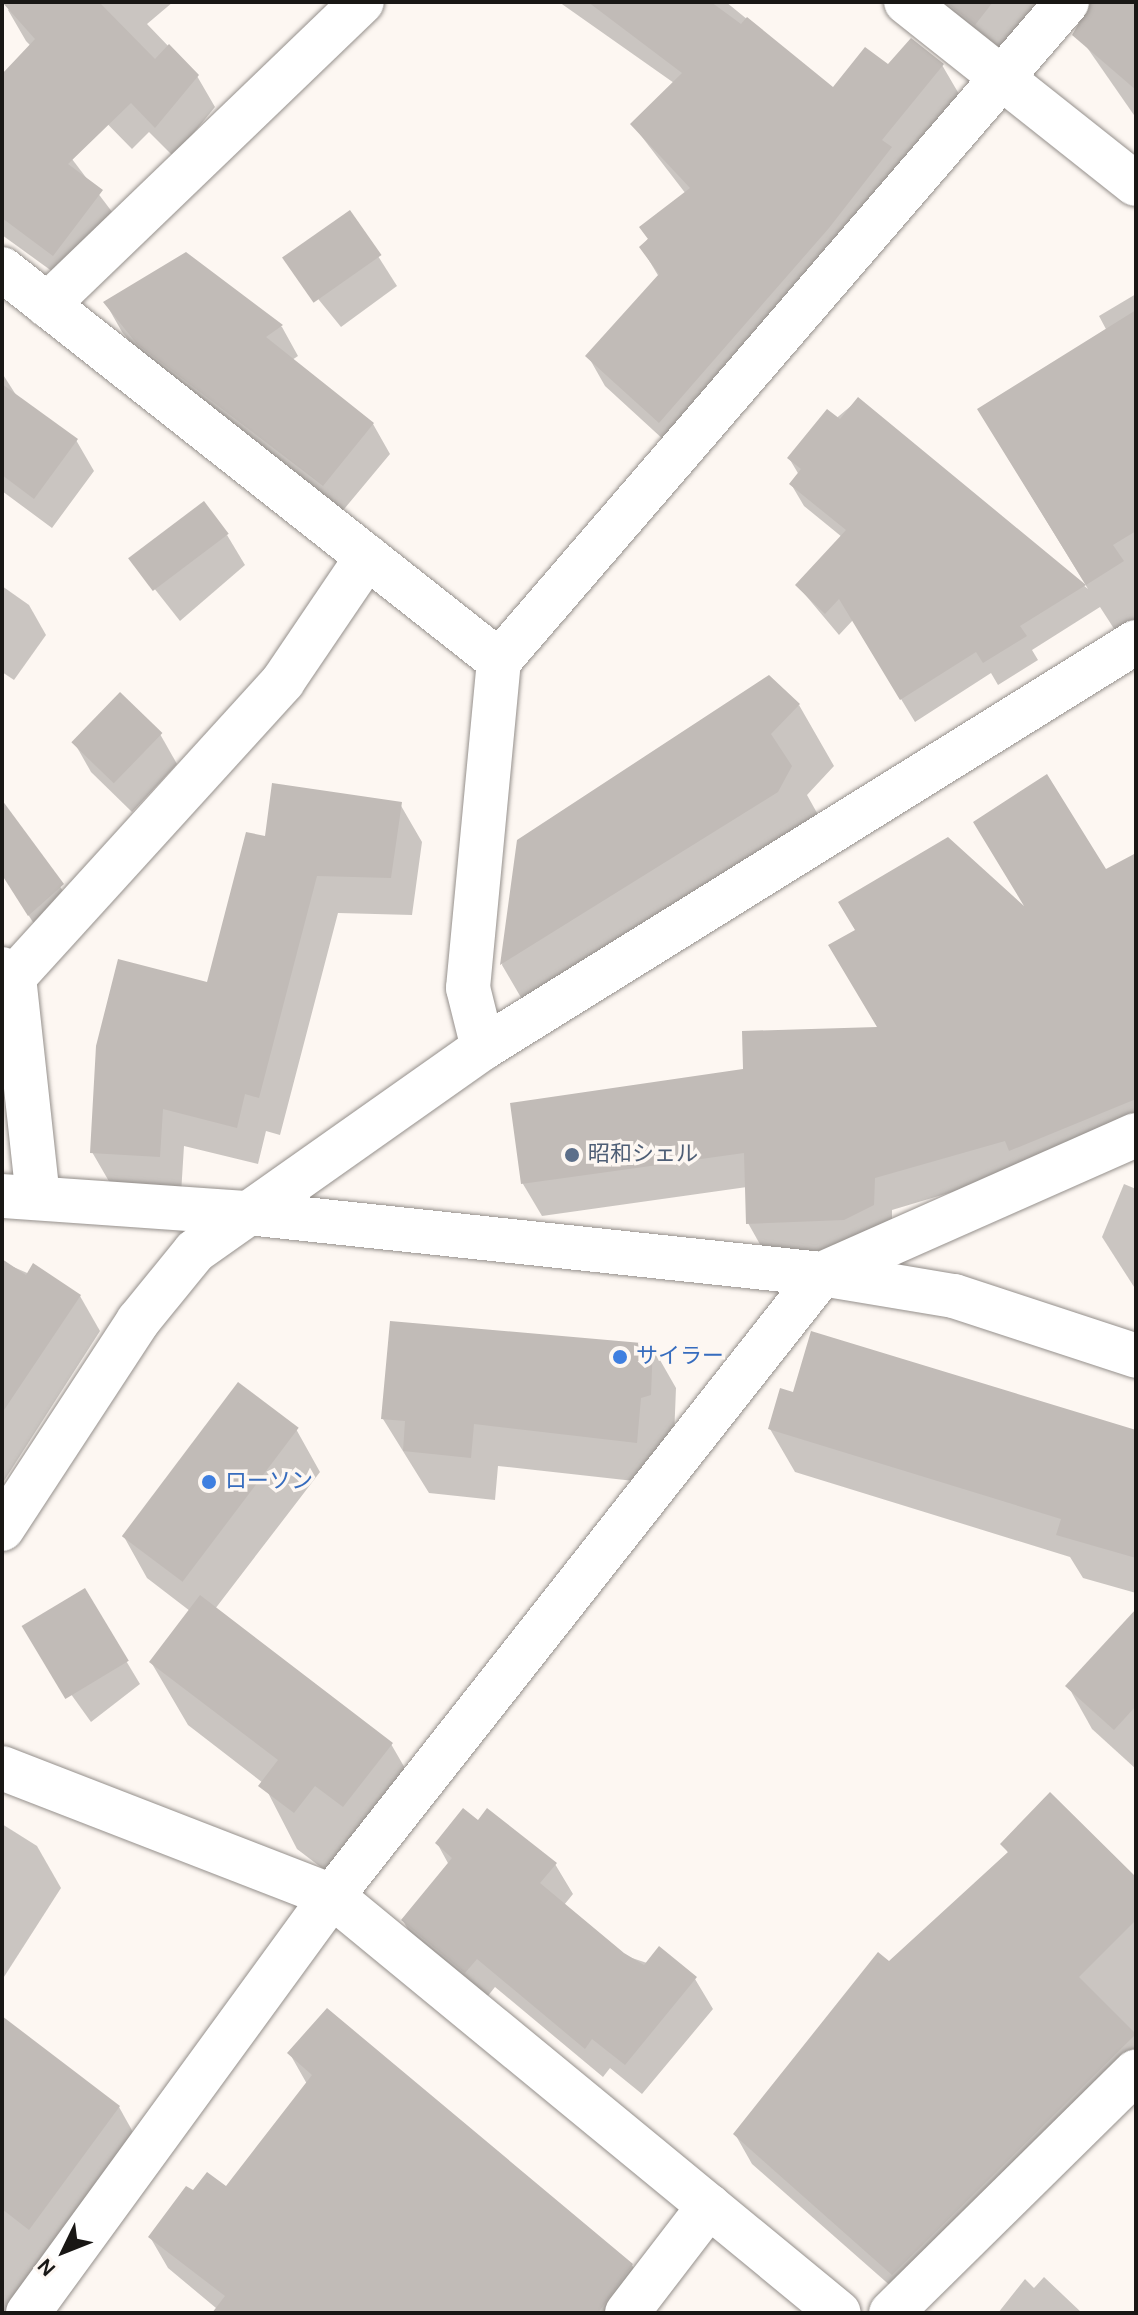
<!DOCTYPE html>
<meta charset="utf-8">
<style>
body{margin:0}
#map{position:relative;width:1138px;height:2315px;overflow:hidden;background:#fdf7f2;font-family:Karla,"Noto Sans JP",sans-serif}
div>[style]{position:absolute}
.shadow>*{inset:0;background:#0003}
.building>*{inset:0;background:#c1bbb7;transform-origin:0 0}
.roads{filter:drop-shadow(0 0 2px #95908c) drop-shadow(0 0 2px #95908c)}
.minor>*{height:44px;margin:-22px;padding:0 22px;transform-origin:22px;border-radius:22px;background:#fff}
.tertiary>*{height:44px;margin:-22px;padding:0 22px;transform-origin:22px;border-radius:22px;background:#fff}
.dots>*{width:22px;height:22px;translate:-50% -50%;box-sizing:border-box;border:4px solid #fdf7f2;border-radius:50%}
span{translate:-50% -50%;white-space:nowrap;text-align:center;line-height:1.15;-webkit-text-stroke:7px #fdf7f2;paint-order:stroke}
.service-label{font-size:22px;color:#4e5e75}
.left{translate:0 -50%;text-align:left}
.shop-label{font-size:22px;color:#366cbe}
.frame{position:absolute;inset:0;border:4px solid #191715;pointer-events:none}
.north{position:absolute;left:24px;top:2211px;width:80px;height:80px;-webkit-text-stroke:6px #fdf7f2;paint-order:stroke;rotate:227deg;font-size:22px;font-weight:700;line-height:32px;text-align:center;color:#191715}
.north::after{content:'';display:block;margin:auto;width:28px;height:36px;background:#191715;clip-path:polygon(50% 0,100% 100%,50% 72%,0 100%)}
</style>
<div id="map">
<div class="shadow">
<i style="clip-path:polygon(16px 2px,173px 2px,147px 24px,197px 76px,215px 107px,174px 157px,149px 132px,132px 149px,26px 41px,8px 10px)"></i>
<i style="clip-path:polygon(559px 2px,726px 2px,833px 89px,888px 67px,942px 65px,959px 94px,677px 452px,605px 386px,588px 356px,659px 277px,641px 247px,686px 194px,632px 124px,674px 83px)"></i>
<i style="clip-path:polygon(929px 2px,1058px 2px,1010px 67px)"></i>
<i style="clip-path:polygon(1125px 2px,1136px 2px,1136px 118px,1086px 46px)"></i>
<i style="clip-path:polygon(2px 106px,72px 159px,119px 221px,71px 285px,2px 235px)"></i>
<i style="clip-path:polygon(350px 212px,397px 286px,341px 327px,284px 257px)"></i>
<i style="clip-path:polygon(185px 254px,282px 327px,298px 356px,292px 360px,373px 424px,390px 454px,340px 514px,156px 373px,122px 332px,105px 302px)"></i>
<i style="clip-path:polygon(1136px 294px,1136px 628px,1120px 638px,1100px 607px,1032px 650px,1038px 660px,998px 685px,991px 673px,915px 722px,853px 620px,839px 635px,797px 585px,842px 537px,804px 506px,791px 484px,799px 475px,789px 458px,858px 400px,1088px 589px,979px 410px,1107px 331px,1099px 316px)"></i>
<i style="clip-path:polygon(2px 373px,18px 398px,76px 440px,94px 471px,52px 528px,2px 491px)"></i>
<i style="clip-path:polygon(227px 535px,245px 565px,180px 621px,135px 564px)"></i>
<i style="clip-path:polygon(2px 586px,29px 605px,46px 635px,14px 680px,2px 672px)"></i>
<i style="clip-path:polygon(799px 705px,834px 766px,807px 795px,826px 829px,537px 1025px,502px 965px,519px 842px)"></i>
<i style="clip-path:polygon(160px 734px,177px 764px,132px 812px,91px 772px,74px 742px)"></i>
<i style="clip-path:polygon(400px 804px,422px 842px,412px 915px,338px 913px,280px 1135px,266px 1131px,258px 1164px,184px 1146px,181px 1194px,114px 1190px,92px 1152px,209px 984px,267px 838px)"></i>
<i style="clip-path:polygon(19px 826px,80px 916px,47px 944px,2px 874px,2px 840px)"></i>
<i style="clip-path:polygon(1136px 855px,1136px 1137px,892px 1210px,892px 1238px,863px 1252px,766px 1255px,748px 1223px,747px 1187px,542px 1216px,523px 1184px,512px 1104px,745px 1071px,880px 1029px,1028px 912px)"></i>
<i style="clip-path:polygon(1124px 1184px,1136px 1189px,1136px 1290px,1102px 1237px)"></i>
<i style="clip-path:polygon(2px 1262px,80px 1296px,100px 1331px,2px 1484px)"></i>
<i style="clip-path:polygon(652px 1346px,676px 1388px,674px 1438px,661px 1484px,498px 1466px,495px 1500px,429px 1493px,383px 1419px)"></i>
<i style="clip-path:polygon(296px 1429px,320px 1472px,215px 1609px,391px 1744px,428px 1808px,331px 1875px,297px 1849px,263px 1783px,188px 1725px,151px 1662px,190px 1611px,147px 1578px,123px 1535px)"></i>
<i style="clip-path:polygon(770px 1429px,1136px 1432px,1136px 1593px,1083px 1578px,1070px 1557px,795px 1472px)"></i>
<i style="clip-path:polygon(84px 1591px,140px 1684px,91px 1722px,27px 1633px)"></i>
<i style="clip-path:polygon(1136px 1612px,1136px 1769px,1092px 1729px,1068px 1686px)"></i>
<i style="clip-path:polygon(478px 1822px,555px 1864px,573px 1894px,564px 1905px,623px 1955px,695px 1979px,713px 2009px,642px 2094px,610px 2068px,603px 2077px,495px 1987px,483px 2002px,421px 1951px,403px 1921px,449px 1865px,437px 1843px)"></i>
<i style="clip-path:polygon(2px 1824px,37px 1846px,61px 1888px,2px 1980px)"></i>
<i style="clip-path:polygon(1003px 1844px,1136px 1880px,1136px 2078px,910px 2303px,752px 2164px,735px 2134px,889px 1964px,1009px 1854px)"></i>
<i style="clip-path:polygon(2px 2019px,119px 2107px,143px 2150px,22px 2313px,2px 2313px)"></i>
<i style="clip-path:polygon(290px 2054px,632px 2265px,650px 2296px,637px 2313px,222px 2313px,168px 2268px,150px 2237px,194px 2193px,226px 2189px,307px 2084px)"></i>
<i style="clip-path:polygon(1044px 2277px,1082px 2313px,998px 2313px,1025px 2279px,1034px 2288px)"></i>
</div>
<div class="building">
<i style="clip-path:polygon(2px 2px,99px 2px,155px 59px,169px 44px,199px 75px,155px 128px,131px 103px,68px 164px,103px 190px,53px 256px,2px 218px,2px 74px,35px 39px)"></i>
<i style="clip-path:polygon(588px 2px,711px 2px,741px 24px,747px 17px,833px 87px,865px 47px,888px 64px,911px 38px,944px 64px,882px 140px,892px 147px,829px 228px,659px 423px,585px 356px,659px 274px,639px 247px,648px 239px,639px 227px,690px 188px,630px 124px,682px 73px)"></i>
<i style="clip-path:polygon(946px 2px,993px 2px,975px 25px)"></i>
<i style="clip-path:polygon(1091px 2px,1136px 2px,1136px 90px,1072px 35px)"></i>
<i style="left:350px;top:210px;width:55px;height:83px;rotate:55deg"></i>
<i style="clip-path:polygon(186px 252px,283px 325px,266px 337px,374px 423px,323px 486px,137px 344px,103px 302px)"></i>
<i style="clip-path:polygon(1136px 310px,1136px 531px,1113px 545px,1124px 561px,1086px 585px,977px 409px)"></i>
<i style="clip-path:polygon(2px 384px,78px 439px,34px 499px,2px 475px)"></i>
<i style="clip-path:polygon(858px 397px,1086px 585px,1020px 626px,1027px 636px,983px 663px,976px 652px,900px 700px,839px 599px,825px 614px,795px 585px,846px 530px,789px 484px,801px 469px,787px 458px,827px 409px,840px 419px)"></i>
<i style="left:204px;top:501px;width:41px;height:95px;rotate:53deg"></i>
<i style="clip-path:polygon(769px 675px,800px 704px,771px 734px,792px 766px,778px 792px,500px 965px,517px 840px)"></i>
<i style="left:120px;top:692px;width:59px;height:70px;rotate:44deg"></i>
<i style="clip-path:polygon(1047px 774px,1106px 869px,1136px 853px,1136px 1099px,1009px 1151px,1005px 1141px,875px 1178px,874px 1205px,844px 1220px,746px 1224px,744px 1153px,521px 1184px,510px 1103px,743px 1069px,742px 1031px,877px 1027px,828px 945px,855px 930px,838px 902px,948px 837px,1024px 906px,973px 822px)"></i>
<i style="clip-path:polygon(272px 783px,402px 802px,391px 878px,317px 876px,259px 1098px,245px 1094px,237px 1128px,163px 1109px,160px 1157px,90px 1153px,96px 1046px,118px 959px,207px 982px,246px 832px,265px 836px)"></i>
<i style="clip-path:polygon(2px 800px,64px 884px,28px 916px,2px 875px)"></i>
<i style="clip-path:polygon(2px 1259px,26px 1275px,33px 1263px,81px 1295px,2px 1413px)"></i>
<i style="clip-path:polygon(390px 1321px,653px 1344px,651px 1395px,641px 1398px,637px 1443px,474px 1424px,471px 1458px,403px 1451px,405px 1421px,381px 1419px)"></i>
<i style="clip-path:polygon(811px 1331px,1136px 1430px,1136px 1558px,1056px 1535px,1061px 1519px,768px 1429px,780px 1388px,793px 1392px)"></i>
<i style="left:238px;top:1382px;width:76px;height:193px;rotate:37deg"></i>
<i style="left:85px;top:1588px;width:85px;height:74px;rotate:59deg"></i>
<i style="clip-path:polygon(200px 1595px,393px 1743px,343px 1807px,315px 1786px,294px 1813px,258px 1786px,278px 1760px,149px 1662px)"></i>
<i style="clip-path:polygon(1136px 1609px,1136px 1706px,1114px 1730px,1065px 1686px)"></i>
<i style="clip-path:polygon(1050px 1792px,1136px 1877px,1136px 1920px,1079px 1977px,1136px 2034px,892px 2275px,733px 2134px,878px 1952px,889px 1961px,1008px 1852px,1000px 1844px)"></i>
<i style="clip-path:polygon(463px 1808px,478px 1820px,487px 1808px,557px 1863px,540px 1883px,624px 1953px,644px 1965px,659px 1946px,697px 1977px,625px 2065px,592px 2039px,585px 2049px,477px 1959px,465px 1973px,401px 1920px,452px 1858px,435px 1843px)"></i>
<i style="clip-path:polygon(327px 2008px,633px 2264px,598px 2313px,212px 2313px,225px 2296px,148px 2237px,186px 2186px,193px 2190px,207px 2172px,226px 2186px,312px 2075px,287px 2053px)"></i>
<i style="clip-path:polygon(2px 2016px,120px 2106px,29px 2230px,2px 2209px)"></i>
</div>
<div class="roads">
<div class="minor">
<i style="left:906px;top:2px;width:293px;rotate:38.4deg"></i>
<i style="left:2px;top:269px;width:633px;rotate:38.26deg"></i>
<i style="left:47px;top:305px;width:437px;rotate:-43.9deg"></i>
<i style="left:2px;top:969px;width:14px;rotate:34deg"></i>
<i style="left:14px;top:977px;width:222px;rotate:83.8deg"></i>
<i style="left:14px;top:977px;width:400px;rotate:-47.7deg"></i>
<i style="left:283px;top:681px;width:150px;rotate:-55.9deg"></i>
<i style="left:483px;top:1048px;width:62px;rotate:-104deg"></i>
<i style="left:468px;top:988px;width:328px;rotate:-84.6deg"></i>
<i style="left:499px;top:661px;width:870px;rotate:-49.24deg"></i>
<i style="left:2px;top:1768px;width:354px;rotate:21.2deg"></i>
<i style="left:332px;top:1896px;width:656px;rotate:39.44deg"></i>
<i style="left:28px;top:2313px;width:516px;rotate:-53.91deg"></i>
<i style="left:332px;top:1896px;width:792px;rotate:-51.77deg"></i>
<i style="left:822px;top:1274px;width:343px;rotate:-23.9deg"></i>
<i style="left:627px;top:2313px;width:135px;rotate:-52.5deg"></i>
<i style="left:891px;top:2313px;width:344px;rotate:-44.6deg"></i>
</div>
<div class="tertiary">
<i style="left:2px;top:1196px;width:247px;rotate:4deg"></i>
<i style="left:248px;top:1213px;width:577px;rotate:6.07deg"></i>
<i style="left:822px;top:1274px;width:134px;rotate:9.5deg"></i>
<i style="left:954px;top:1296px;width:192px;rotate:18.2deg"></i>
<i style="left:2px;top:1529px;width:249px;rotate:-56.8deg"></i>
<i style="left:138px;top:1321px;width:90px;rotate:-50.8deg"></i>
<i style="left:195px;top:1251px;width:352px;rotate:-35.2deg"></i>
<i style="left:483px;top:1048px;width:769px;rotate:-31.87deg"></i>
</div>
</div>
<div class="dots">
<i style="left:572px;top:1155px;background:#5c6f8a"></i>
<i style="left:620px;top:1357px;background:#3f7fe0"></i>
<i style="left:209px;top:1482px;background:#3f7fe0"></i>
</div>
<div class="service-label">
<span class="left" style="left:588px;top:1155px">昭和シェル</span>
</div>
<div class="shop-label">
<span class="left" style="left:636px;top:1357px">サイラー</span>
<span class="left" style="left:225px;top:1482px">ローソン</span>
</div>
<div class="frame"></div>
<div class="north">N</div>
</div>
